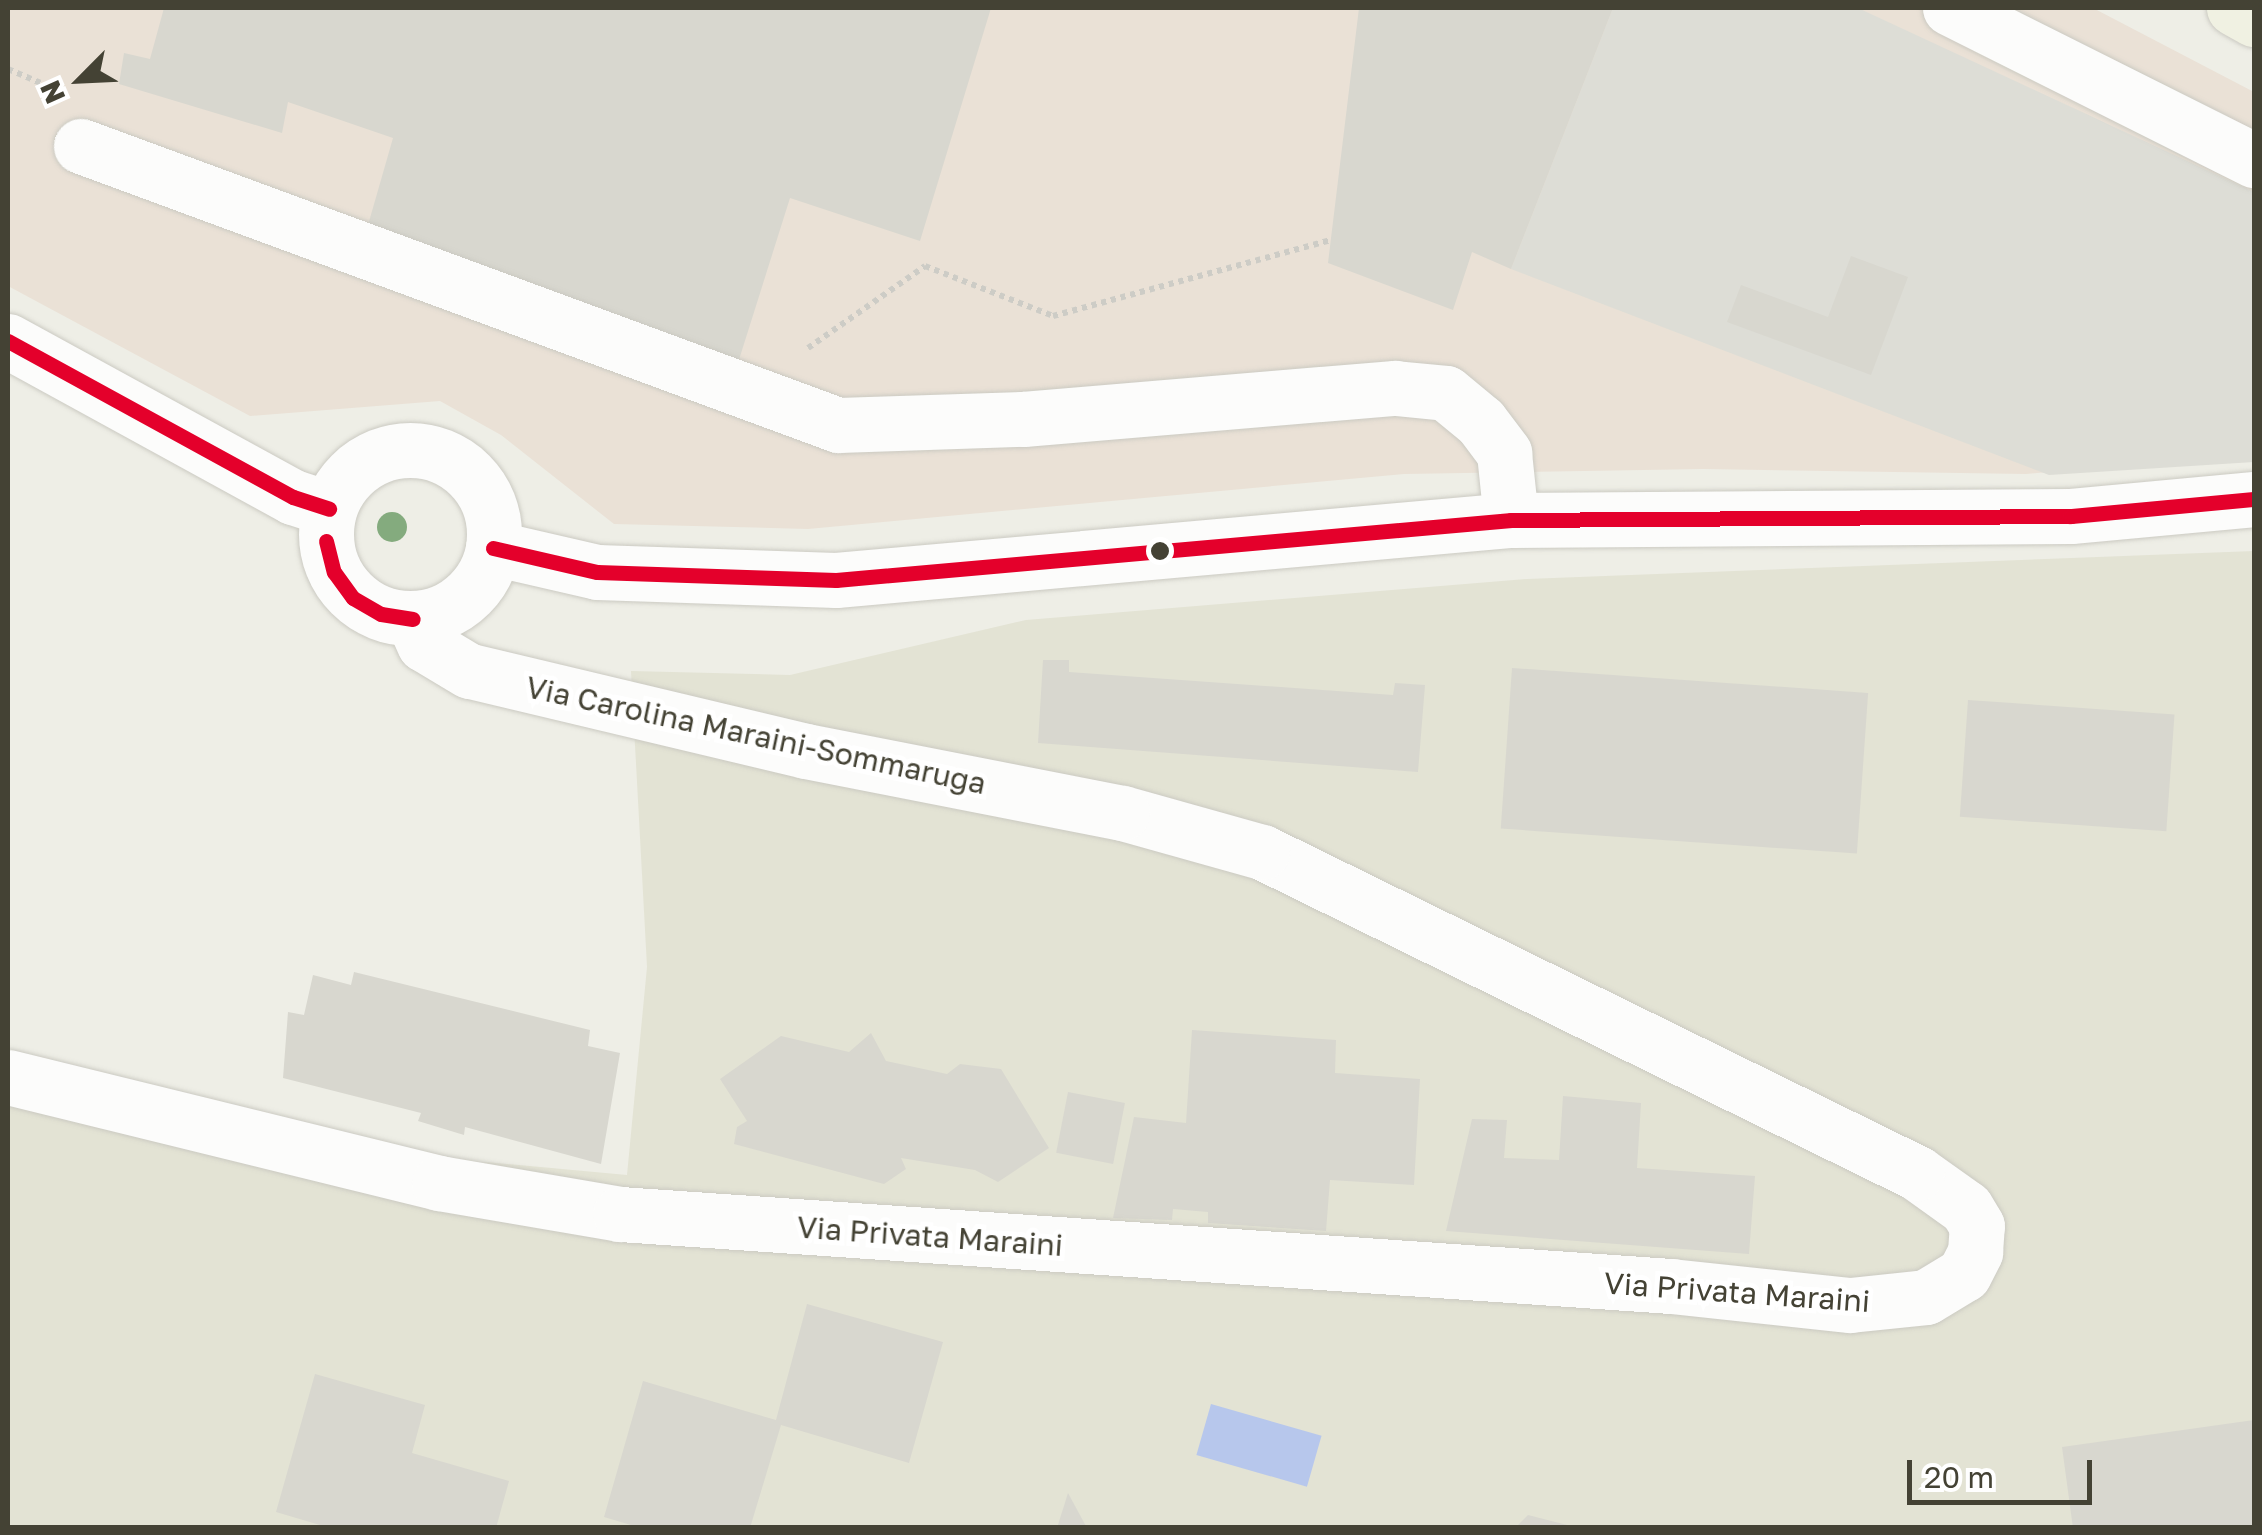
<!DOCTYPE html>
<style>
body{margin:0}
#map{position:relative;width:2262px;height:1535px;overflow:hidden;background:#eeeee6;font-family:"Golos Text",sans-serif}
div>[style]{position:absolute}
.residential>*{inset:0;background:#e3e3d4}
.medical>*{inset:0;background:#eae1d6}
.parking>*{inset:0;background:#ddddd6}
.water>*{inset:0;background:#b7c7ec;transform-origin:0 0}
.building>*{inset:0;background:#d8d7cf;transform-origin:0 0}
.path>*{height:6px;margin-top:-3px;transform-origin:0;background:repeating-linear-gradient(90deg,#cdccc6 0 5px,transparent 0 10px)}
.roads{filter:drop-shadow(0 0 2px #cbcac2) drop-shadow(0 0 2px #cbcac2)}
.minor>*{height:55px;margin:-27.5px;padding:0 27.5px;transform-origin:27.5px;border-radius:27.5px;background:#fcfcfb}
.minor>.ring{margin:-27.5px;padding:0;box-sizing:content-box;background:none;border:55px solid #fcfcfb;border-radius:50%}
.major>*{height:55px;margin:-27.5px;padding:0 27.5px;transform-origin:27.5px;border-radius:27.5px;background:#f0f1e2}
.bus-1>*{height:15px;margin:-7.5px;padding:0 7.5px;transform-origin:7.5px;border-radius:7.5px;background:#e4002b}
.trees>*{width:30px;height:30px;margin:-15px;border-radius:50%;background:#84ab7e}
.dots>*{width:28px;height:28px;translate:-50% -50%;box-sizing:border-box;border:5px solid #fff;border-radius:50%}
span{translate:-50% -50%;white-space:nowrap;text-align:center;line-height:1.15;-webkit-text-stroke:10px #fff;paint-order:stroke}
.street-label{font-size:30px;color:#444234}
.frame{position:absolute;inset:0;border:10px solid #444234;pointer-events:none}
.north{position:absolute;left:30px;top:30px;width:100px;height:100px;-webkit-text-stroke:8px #fff;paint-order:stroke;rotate:246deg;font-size:28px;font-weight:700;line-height:40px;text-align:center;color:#444234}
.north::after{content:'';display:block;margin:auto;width:35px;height:45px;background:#444234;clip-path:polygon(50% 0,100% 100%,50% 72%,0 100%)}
.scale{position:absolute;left:1907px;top:1460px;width:185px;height:45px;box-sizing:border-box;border:5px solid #444234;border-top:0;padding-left:12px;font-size:30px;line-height:35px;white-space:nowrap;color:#444234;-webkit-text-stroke:8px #fff;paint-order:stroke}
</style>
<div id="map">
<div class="residential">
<i style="clip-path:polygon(2254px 551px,2254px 1527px,8px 1528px,8px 1071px,456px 1177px,485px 1162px,627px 1175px,647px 967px,631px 671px,790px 675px,1026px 620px,1527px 579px)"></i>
</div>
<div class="medical">
<i style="clip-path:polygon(8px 8px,2093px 8px,2254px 92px,2254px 452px,2026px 474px,1703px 469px,1404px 474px,808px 529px,614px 524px,501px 435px,440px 401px,250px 416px,8px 286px)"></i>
</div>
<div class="parking">
<i style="clip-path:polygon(1613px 8px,1858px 8px,2254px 192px,2254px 462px,2049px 475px,1511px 269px)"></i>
</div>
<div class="water">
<i style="left:1211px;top:1404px;width:115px;height:53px;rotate:16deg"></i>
</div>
<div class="building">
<i style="clip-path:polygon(164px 8px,991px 8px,920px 241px,790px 198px,737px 366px,364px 239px,393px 138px,288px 102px,282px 133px,119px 84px,124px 53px,150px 59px)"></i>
<i style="clip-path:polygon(1359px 8px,1613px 8px,1511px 269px,1472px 252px,1453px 310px,1328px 263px)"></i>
<i style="clip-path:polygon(1851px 256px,1908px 277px,1871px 375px,1727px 322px,1741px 285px,1828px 317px)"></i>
<i style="clip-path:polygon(1043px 660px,1069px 660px,1069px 672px,1393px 695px,1395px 683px,1425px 685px,1418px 772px,1038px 743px)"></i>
<i style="left:1512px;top:668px;width:357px;height:161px;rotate:4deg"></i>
<i style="left:1968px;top:700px;width:207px;height:117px;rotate:4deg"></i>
<i style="clip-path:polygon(354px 972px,590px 1030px,588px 1046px,620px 1053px,601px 1164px,465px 1127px,464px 1135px,418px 1121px,421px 1113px,283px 1078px,288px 1012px,304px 1015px,313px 975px,351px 985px)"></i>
<i style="clip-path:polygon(1192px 1030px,1336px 1040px,1335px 1073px,1420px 1079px,1414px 1185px,1330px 1180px,1326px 1231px,1208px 1223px,1208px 1212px,1173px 1209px,1172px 1220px,1113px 1218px,1134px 1117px,1186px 1123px)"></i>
<i style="clip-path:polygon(871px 1033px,886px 1061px,947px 1074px,960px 1064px,1001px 1069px,1049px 1148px,998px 1182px,975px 1170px,901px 1158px,906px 1169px,884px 1184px,734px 1144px,737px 1127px,747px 1121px,720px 1079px,781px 1036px,849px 1052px)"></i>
<i style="left:1068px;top:1092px;width:58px;height:62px;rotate:11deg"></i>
<i style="clip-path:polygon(1563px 1096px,1641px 1103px,1637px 1168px,1755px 1176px,1749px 1254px,1446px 1231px,1472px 1119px,1507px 1120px,1504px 1158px,1559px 1160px)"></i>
<i style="clip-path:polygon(807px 1304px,943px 1342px,909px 1463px,781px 1425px,750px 1528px,641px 1528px,604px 1517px,643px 1381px,776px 1420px)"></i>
<i style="clip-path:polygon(315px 1374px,425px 1405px,412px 1453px,509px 1481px,496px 1528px,330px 1528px,276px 1512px)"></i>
<i style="clip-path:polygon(2254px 1420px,2254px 1528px,2073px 1528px,2062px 1447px)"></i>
<i style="clip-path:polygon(1068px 1493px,1087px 1528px,1057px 1528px)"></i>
<i style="clip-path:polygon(1528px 1515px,1571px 1526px,1571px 1528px,1515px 1528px)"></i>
</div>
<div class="path">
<i style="left:8px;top:69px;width:53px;rotate:23.2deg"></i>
<i style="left:808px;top:348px;width:143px;rotate:-35deg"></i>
<i style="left:925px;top:266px;width:137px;rotate:21.3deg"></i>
<i style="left:1053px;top:316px;width:288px;rotate:-15.3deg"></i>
</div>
<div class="roads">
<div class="minor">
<i style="left:1950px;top:8px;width:340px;rotate:26.6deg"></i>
<i style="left:81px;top:146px;width:807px;rotate:20.23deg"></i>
<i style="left:838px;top:425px;width:185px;rotate:-1.9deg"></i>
<i style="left:1023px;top:419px;width:373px;rotate:-4.8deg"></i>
<i style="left:1395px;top:388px;width:51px;rotate:5.6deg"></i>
<i style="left:1446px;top:393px;width:45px;rotate:39.6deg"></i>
<i style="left:1481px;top:422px;width:39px;rotate:53deg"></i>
<i style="left:1504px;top:453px;width:67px;rotate:84deg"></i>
<i style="left:8px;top:341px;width:325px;rotate:28.7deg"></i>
<i style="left:293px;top:497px;width:38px;rotate:18deg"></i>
<i class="ring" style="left:326px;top:450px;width:113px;height:113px"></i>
<i style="left:493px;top:548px;width:107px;rotate:13deg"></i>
<i style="left:597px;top:572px;width:239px;rotate:1.9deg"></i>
<i style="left:836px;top:580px;width:678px;rotate:-5.08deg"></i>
<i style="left:1511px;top:520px;width:560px;rotate:-0.41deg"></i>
<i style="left:2071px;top:516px;width:184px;rotate:-5.3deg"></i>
<i style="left:8px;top:1077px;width:444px;rotate:13.8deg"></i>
<i style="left:439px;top:1183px;width:184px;rotate:9.7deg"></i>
<i style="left:620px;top:1214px;width:1053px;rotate:3.92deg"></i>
<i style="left:1671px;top:1286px;width:180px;rotate:6.1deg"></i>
<i style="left:1850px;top:1305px;width:76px;rotate:-6deg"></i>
<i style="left:1926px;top:1297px;width:44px;rotate:-31.2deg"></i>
<i style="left:1964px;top:1274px;width:25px;rotate:-63deg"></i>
<i style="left:1975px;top:1252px;width:26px;rotate:-86deg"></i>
<i style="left:1977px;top:1226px;width:21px;rotate:-121deg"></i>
<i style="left:1966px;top:1208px;width:60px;rotate:-144.5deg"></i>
<i style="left:1917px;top:1173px;width:729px;rotate:-153.89deg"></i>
<i style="left:1262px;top:852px;width:145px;rotate:-164.4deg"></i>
<i style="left:1122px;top:813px;width:322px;rotate:-168.9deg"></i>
<i style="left:806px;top:751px;width:346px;rotate:-166.6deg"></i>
<i style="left:469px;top:671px;width:52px;rotate:-149deg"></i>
<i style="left:424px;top:644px;width:27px;rotate:-114deg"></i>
</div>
<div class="major">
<i style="left:2234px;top:8px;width:23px;rotate:29deg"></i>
</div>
</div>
<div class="bus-1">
<i style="left:8px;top:341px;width:325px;rotate:28.7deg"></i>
<i style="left:293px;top:497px;width:38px;rotate:18deg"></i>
<i style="left:326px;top:541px;width:32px;rotate:76deg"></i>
<i style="left:334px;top:572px;width:32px;rotate:54deg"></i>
<i style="left:353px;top:598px;width:32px;rotate:30deg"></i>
<i style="left:381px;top:614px;width:32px;rotate:9deg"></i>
<i style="left:493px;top:548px;width:107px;rotate:13deg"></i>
<i style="left:597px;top:572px;width:239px;rotate:1.9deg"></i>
<i style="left:836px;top:580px;width:678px;rotate:-5.08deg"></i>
<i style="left:1511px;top:520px;width:560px;rotate:-0.41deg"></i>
<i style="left:2071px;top:516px;width:184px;rotate:-5.3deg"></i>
</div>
<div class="trees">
<i style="left:392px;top:527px"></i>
</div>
<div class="dots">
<i style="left:1160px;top:551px;background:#444234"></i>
</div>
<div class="street-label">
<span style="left:756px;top:735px;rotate:12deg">Via Carolina Maraini-Sommaruga</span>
<span style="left:930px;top:1236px;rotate:4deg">Via Privata Maraini</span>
<span style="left:1737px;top:1292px;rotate:4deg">Via Privata Maraini</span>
</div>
<div class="frame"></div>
<div class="north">N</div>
<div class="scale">20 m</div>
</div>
